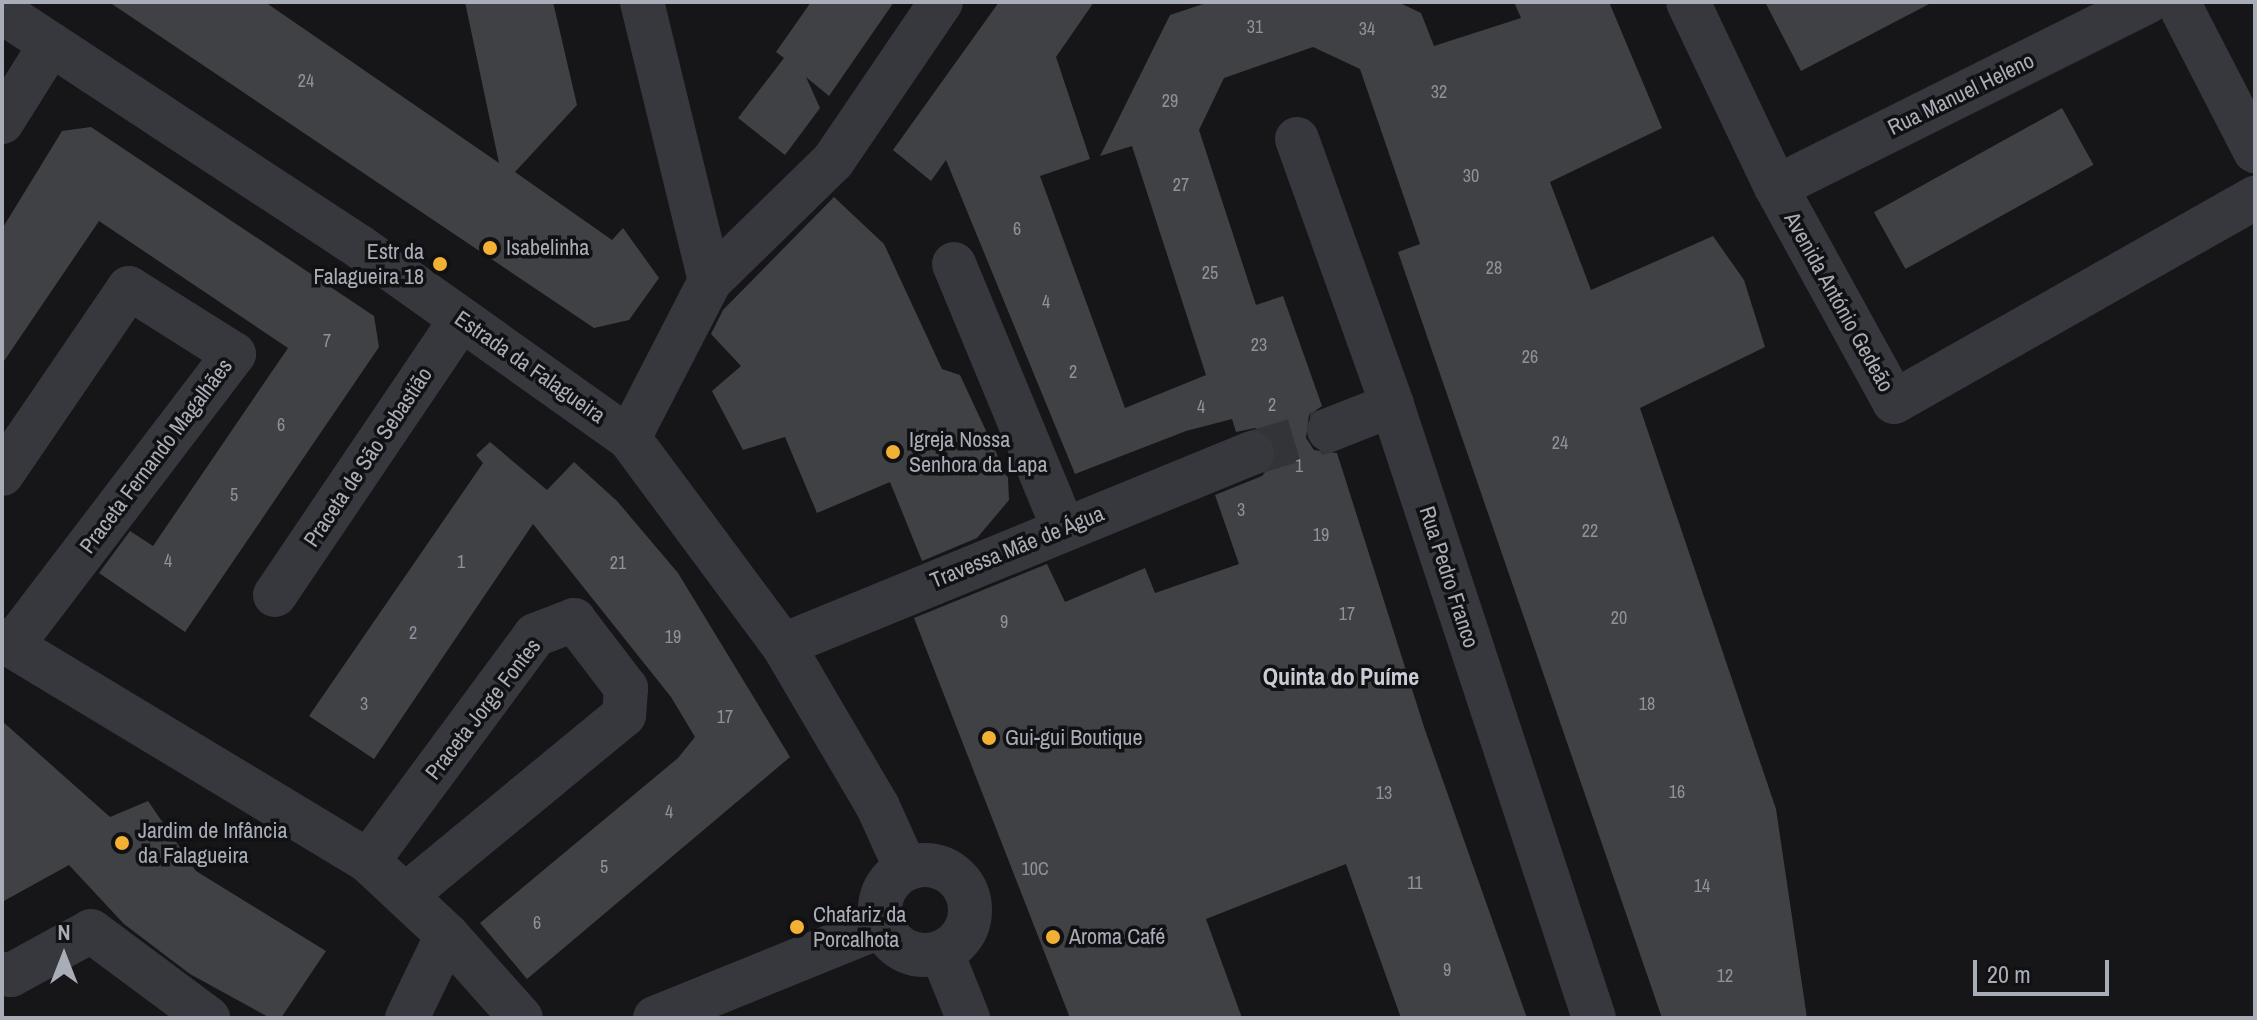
<!DOCTYPE html>
<meta charset="utf-8">
<style>
body{margin:0}
#map{position:relative;width:2257px;height:1020px;overflow:hidden;background:#161618;font-family:"Archivo Narrow",sans-serif}
div>[style]{position:absolute}
.building>*{inset:0;background:#404145;transform-origin:0 0}
.minor-tunnel>*{height:44px;margin-top:-22px;transform-origin:0;background:repeating-linear-gradient(90deg,#333438 0 44px,transparent 0 66px)}
.minor>*{height:44px;margin:-22px;padding:0 22px;transform-origin:22px;border-radius:22px;background:#37383d}
.minor>.ring{margin:-22px;padding:0;box-sizing:content-box;background:none;border:44px solid #37383d;border-radius:50%}
.dots>*{width:22px;height:22px;translate:-50% -50%;box-sizing:border-box;border:4px solid #111113;border-radius:50%}
span{translate:-50% -50%;white-space:nowrap;text-align:center;line-height:1.15;-webkit-text-stroke:7px #111113;paint-order:stroke}
.number-label{font-size:18px;color:#8e929b}
.number-label span{-webkit-text-stroke-width:0}
.street-label{font-size:22px;color:#a8adb8}
.poi-label{font-size:22px;color:#a8adb8}
.left{translate:0 -50%;text-align:left}
.right{translate:-100% -50%;text-align:right}
.neighbourhood-label{font-size:24px;color:#c9ccd4;font-weight:700}
.frame{position:absolute;inset:0;border:4px solid #a8adb8;pointer-events:none}
.north{position:absolute;left:24px;top:916px;width:80px;height:80px;-webkit-text-stroke:6px #111113;paint-order:stroke;rotate:0deg;font-size:22px;font-weight:700;line-height:32px;text-align:center;color:#a8adb8}
.north::after{content:'';display:block;margin:auto;width:28px;height:36px;background:#a8adb8;clip-path:polygon(50% 0,100% 100%,50% 72%,0 100%)}
.scale{position:absolute;left:1973px;top:960px;width:136px;height:36px;box-sizing:border-box;border:4px solid #a8adb8;border-top:0;padding-left:10px;font-size:24px;line-height:28px;white-space:nowrap;color:#a8adb8;-webkit-text-stroke:6px #111113;paint-order:stroke}
</style>
<div id="map">
<div class="building">
<i style="clip-path:polygon(109px 2px,265px 2px,499px 163px,465px 2px,553px 2px,577px 105px,515px 172px,612px 240px,623px 228px,659px 278px,629px 320px,594px 328px)"></i>
<i style="clip-path:polygon(811px 2px,894px 2px,829px 96px,806px 77px,820px 108px,785px 155px,738px 118px,784px 58px,776px 52px)"></i>
<i style="clip-path:polygon(999px 2px,1094px 2px,1056px 57px,1090px 159px,1040px 176px,1125px 408px,1206px 375px,1132px 146px,1100px 156px,1170px 15px,1209px 2px,1398px 2px,1421px 13px,1434px 46px,1521px 18px,1514px 2px,1609px 2px,1662px 128px,1550px 182px,1591px 290px,1713px 236px,1744px 280px,1765px 347px,1640px 408px,1776px 809px,1807px 1018px,1662px 1018px,1398px 252px,1420px 244px,1360px 69px,1313px 47px,1224px 78px,1199px 130px,1256px 305px,1283px 296px,1322px 406px,1309px 415px,1306px 438px,1314px 450px,1337px 453px,1425px 730px,1527px 1018px,1401px 1018px,1346px 864px,1206px 919px,1242px 1018px,1070px 1018px,914px 618px,1047px 564px,1065px 602px,1145px 568px,1155px 593px,1239px 564px,1215px 495px,1262px 476px,1277px 456px,1268px 434px,1255px 428px,1236px 432px,1232px 419px,1186px 431px,1075px 474px,946px 160px,931px 181px,893px 150px)"></i>
<i style="clip-path:polygon(1765px 2px,1933px 2px,1801px 71px)"></i>
<i style="left:2062px;top:108px;width:65px;height:215px;rotate:61deg"></i>
<i style="clip-path:polygon(91px 127px,374px 316px,379px 347px,185px 632px,99px 573px,130px 531px,153px 546px,288px 348px,99px 221px,2px 364px,2px 229px,62px 131px)"></i>
<i style="clip-path:polygon(834px 197px,884px 244px,942px 369px,960px 375px,1008px 478px,1009px 500px,977px 538px,922px 561px,890px 482px,817px 513px,785px 437px,743px 450px,712px 391px,741px 366px,711px 334px,723px 310px)"></i>
<i style="clip-path:polygon(490px 442px,547px 490px,574px 462px,617px 501px,678px 573px,790px 757px,527px 979px,480px 923px,678px 758px,695px 737px,671px 697px,533px 524px,374px 759px,309px 716px,483px 463px,476px 455px)"></i>
<i style="clip-path:polygon(2px 721px,110px 817px,148px 801px,196px 871px,326px 951px,281px 1018px,270px 1018px,190px 974px,124px 924px,69px 865px,2px 902px)"></i>
</div>
<div class="minor-tunnel">
<i style="left:1252px;top:453px;width:80px;rotate:-16.6deg"></i>
</div>
<div class="minor">
<i style="left:1688px;top:2px;width:205px;rotate:64.6deg"></i>
<i style="left:1776px;top:187px;width:245px;rotate:61.2deg"></i>
<i style="left:1894px;top:402px;width:415px;rotate:-29.5deg"></i>
<i style="left:2178px;top:2px;width:168px;rotate:62.7deg"></i>
<i style="left:2px;top:12px;width:428px;rotate:33.3deg"></i>
<i style="left:360px;top:247px;width:330px;rotate:35.4deg"></i>
<i style="left:629px;top:438px;width:258px;rotate:53.4deg"></i>
<i style="left:783px;top:645px;width:188px;rotate:59.6deg"></i>
<i style="left:878px;top:807px;width:68px;rotate:65.7deg"></i>
<i style="left:2px;top:122px;width:92px;rotate:-57.9deg"></i>
<i style="left:1297px;top:139px;width:282px;rotate:70.3deg"></i>
<i style="left:1392px;top:405px;width:645px;rotate:71.76deg"></i>
<i style="left:1776px;top:187px;width:415px;rotate:-26.5deg"></i>
<i style="left:954px;top:264px;width:285px;rotate:67.5deg"></i>
<i style="left:710px;top:281px;width:172px;rotate:-44.3deg"></i>
<i style="left:833px;top:161px;width:192px;rotate:-55.8deg"></i>
<i style="left:1329px;top:430px;width:68px;rotate:-21.6deg"></i>
<i style="left:629px;top:438px;width:177px;rotate:-62.7deg"></i>
<i style="left:710px;top:281px;width:287px;rotate:-103.7deg"></i>
<i style="left:2px;top:474px;width:225px;rotate:-55.7deg"></i>
<i style="left:129px;top:288px;width:124px;rotate:32.2deg"></i>
<i style="left:234px;top:354px;width:366px;rotate:127.3deg"></i>
<i style="left:275px;top:595px;width:333px;rotate:-56deg"></i>
<i style="left:2px;top:640px;width:428px;rotate:31.1deg"></i>
<i style="left:368px;top:861px;width:108px;rotate:43.1deg"></i>
<i style="left:447px;top:935px;width:111px;rotate:48.3deg"></i>
<i style="left:783px;top:645px;width:507px;rotate:-22.26deg"></i>
<i style="left:368px;top:861px;width:281px;rotate:-53.5deg"></i>
<i style="left:535px;top:635px;width:42px;rotate:-21deg"></i>
<i style="left:574px;top:620px;width:86px;rotate:52.6deg"></i>
<i style="left:626px;top:688px;width:27px;rotate:94deg"></i>
<i style="left:624px;top:715px;width:283px;rotate:140.5deg"></i>
<i class="ring" style="left:880px;top:865px;width:46px;height:46px"></i>
<i style="left:942px;top:953px;width:70px;rotate:68.2deg"></i>
<i style="left:2px;top:974px;width:9px;rotate:6deg"></i>
<i style="left:11px;top:975px;width:91px;rotate:-28.8deg"></i>
<i style="left:91px;top:931px;width:146px;rotate:36.6deg"></i>
<i style="left:407px;top:1018px;width:92px;rotate:-64.3deg"></i>
<i style="left:655px;top:1018px;width:245px;rotate:-22.1deg"></i>
</div>
<div class="dots">
<i style="left:490px;top:248px;background:#f2b134"></i>
<i style="left:440px;top:264px;background:#f2b134"></i>
<i style="left:893px;top:452px;background:#f2b134"></i>
<i style="left:989px;top:738px;background:#f2b134"></i>
<i style="left:122px;top:843px;background:#f2b134"></i>
<i style="left:797px;top:927px;background:#f2b134"></i>
<i style="left:1053px;top:937px;background:#f2b134"></i>
</div>
<div class="number-label">
<span style="left:1255px;top:27px">31</span>
<span style="left:1367px;top:29px">34</span>
<span style="left:306px;top:81px">24</span>
<span style="left:1439px;top:92px">32</span>
<span style="left:1170px;top:101px">29</span>
<span style="left:1471px;top:176px">30</span>
<span style="left:1181px;top:185px">27</span>
<span style="left:1017px;top:229px">6</span>
<span style="left:1494px;top:268px">28</span>
<span style="left:1210px;top:273px">25</span>
<span style="left:1046px;top:302px">4</span>
<span style="left:327px;top:341px">7</span>
<span style="left:1259px;top:345px">23</span>
<span style="left:1530px;top:357px">26</span>
<span style="left:1073px;top:372px">2</span>
<span style="left:1272px;top:405px">2</span>
<span style="left:1201px;top:407px">4</span>
<span style="left:281px;top:425px">6</span>
<span style="left:1560px;top:443px">24</span>
<span style="left:1299px;top:466px">1</span>
<span style="left:234px;top:495px">5</span>
<span style="left:1241px;top:510px">3</span>
<span style="left:1590px;top:531px">22</span>
<span style="left:1321px;top:535px">19</span>
<span style="left:168px;top:561px">4</span>
<span style="left:461px;top:562px">1</span>
<span style="left:618px;top:563px">21</span>
<span style="left:1347px;top:614px">17</span>
<span style="left:1619px;top:618px">20</span>
<span style="left:1004px;top:622px">9</span>
<span style="left:413px;top:633px">2</span>
<span style="left:673px;top:637px">19</span>
<span style="left:364px;top:704px">3</span>
<span style="left:1647px;top:704px">18</span>
<span style="left:725px;top:717px">17</span>
<span style="left:1677px;top:792px">16</span>
<span style="left:1384px;top:793px">13</span>
<span style="left:669px;top:812px">4</span>
<span style="left:604px;top:867px">5</span>
<span style="left:1035px;top:869px">10C</span>
<span style="left:1415px;top:883px">11</span>
<span style="left:1702px;top:886px">14</span>
<span style="left:537px;top:923px">6</span>
<span style="left:1447px;top:970px">9</span>
<span style="left:1725px;top:976px">12</span>
</div>
<div class="street-label">
<span style="left:1961px;top:94px;rotate:-26deg">Rua Manuel Heleno</span>
<span style="left:1839px;top:302px;rotate:61deg">Avenida António Gedeão</span>
<span style="left:530px;top:367px;rotate:35deg">Estrada da Falagueira</span>
<span style="left:156px;top:456px;rotate:-53deg">Praceta Fernando Magalhães</span>
<span style="left:368px;top:457px;rotate:-56deg">Praceta de São Sebastião</span>
<span style="left:1017px;top:547px;rotate:-22deg">Travessa Mãe de Água</span>
<span style="left:1449px;top:577px;rotate:72deg">Rua Pedro Franco</span>
<span style="left:483px;top:709px;rotate:-52deg">Praceta Jorge Fontes</span>
</div>
<div class="poi-label">
<span class="left" style="left:506px;top:248px">Isabelinha</span>
<span class="right" style="left:424px;top:264px">Estr da<br>Falagueira 18</span>
<span class="left" style="left:909px;top:452px">Igreja Nossa<br>Senhora da Lapa</span>
<span class="left" style="left:1005px;top:738px">Gui-gui Boutique</span>
<span class="left" style="left:138px;top:843px">Jardim de Infância<br>da Falagueira</span>
<span class="left" style="left:813px;top:927px">Chafariz da<br>Porcalhota</span>
<span class="left" style="left:1069px;top:937px">Aroma Café</span>
</div>
<div class="neighbourhood-label">
<span style="left:1341px;top:677px">Quinta do Puíme</span>
</div>
<div class="frame"></div>
<div class="north">N</div>
<div class="scale">20 m</div>
</div>
